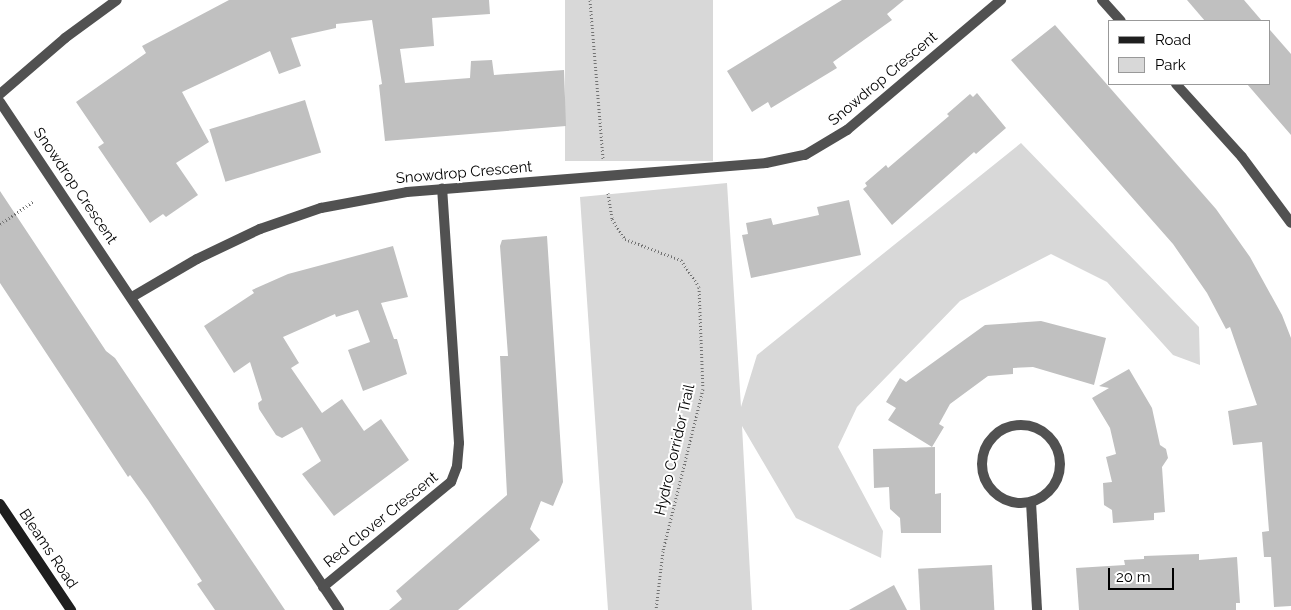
<!DOCTYPE html>
<style>
body{margin:0}
#map{position:relative;width:1291px;height:610px;overflow:hidden;background:#fff;font-family:Raleway,sans-serif}
div>[style]{position:absolute}
.green>*{inset:0;background:#d8d8d8;transform-origin:0 0}
.building>*{inset:0;background:#c0c0c0;transform-origin:0 0}
.path>*{height:3px;margin-top:-1.5px;transform-origin:0;background:repeating-linear-gradient(90deg,#737373 0 1px,transparent 0 3.5px)}
.street>*{height:10px;margin:-5px;padding:0 5px;transform-origin:5px;border-radius:5px;background:#515151}
.street>.ring{margin:-5px;padding:0;box-sizing:content-box;background:none;border:10px solid #515151;border-radius:50%}
.secondary>*{height:10px;margin:-5px;padding:0 5px;transform-origin:5px;border-radius:5px;background:#1e1e1e}
span{translate:-50% -50%;white-space:nowrap;text-align:center;line-height:1.15;-webkit-text-stroke:4px #fff;paint-order:stroke}
.street-label{font-size:15px;color:#000}
.legend{position:absolute;left:1108px;top:20px;width:162px;height:65px;box-sizing:border-box;background:#fff;border:1px solid #999;margin:0;padding:6px 9px;list-style:none;font-size:15px;color:#000}
.legend li{display:flex;align-items:center;gap:10px;height:25px}
.legend b{width:25px;border:1px solid #999}
.scale{position:absolute;left:1108px;top:568px;width:66px;height:22px;box-sizing:border-box;border:2px solid #000;border-top:0;padding-left:6px;font-size:15px;line-height:18px;white-space:nowrap;color:#000;-webkit-text-stroke:4px #fff;paint-order:stroke}
</style>
<div id="map">
<div class="green">
<i style="left:565px;top:0;width:148px;height:161px"></i>
<i style="clip-path:polygon(1021px 143px,1199px 327px,1200px 365px,1173px 355px,1107px 282px,1051px 254px,960px 301px,857px 407px,838px 447px,883px 531px,881px 558px,796px 518px,742px 426px,752px 610px,608px 610px,580px 197px,727px 183px,741px 407px,757px 355px)"></i>
</div>
<div class="building">
<i style="clip-path:polygon(229px 0,489px 0,490px 14px,432px 18px,434px 46px,400px 49px,405px 83px,470px 78px,471px 61px,492px 60px,494px 75px,564px 70px,566px 126px,385px 141px,379px 85px,382px 84px,372px 20px,336px 24px,336px 28px,291px 38px,301px 66px,279px 74px,270px 51px,182px 92px,209px 142px,176px 163px,198px 195px,166px 217px,163px 214px,150px 223px,98px 147px,104px 143px,76px 102px,146px 53px,142px 46px)"></i>
<i style="clip-path:polygon(842px 0,904px 0,887px 14px,892px 20px,833px 62px,837px 68px,771px 108px,768px 102px,752px 112px,727px 71px)"></i>
<i style="clip-path:polygon(1187px 0,1244px 0,1262px 21px,1205px 21px)"></i>
<i style="clip-path:polygon(1055px 25px,1216px 209px,1250px 257px,1282px 315px,1291px 338px,1291px 606px,1274px 607px,1271px 557px,1264px 557px,1262px 532px,1269px 531px,1262px 442px,1233px 445px,1228px 411px,1257px 405px,1230px 327px,1226px 329px,1207px 293px,1173px 244px,1011px 60px)"></i>
<i style="clip-path:polygon(1270px 30px,1291px 54px,1291px 135px,1247px 84px,1270px 84px)"></i>
<i style="clip-path:polygon(977px 93px,1006px 128px,976px 154px,974px 152px,892px 225px,863px 189px,867px 186px,865px 183px,886px 165px,888px 168px,949px 116px,947px 114px,970px 94px,973px 97px)"></i>
<i style="left:305px;top:100px;width:55px;height:100px;rotate:73deg"></i>
<i style="clip-path:polygon(0 191px,106px 351px,115px 358px,285px 610px,215px 610px,197px 584px,202px 581px,148px 500px,130px 475px,128px 477px,0 283px)"></i>
<i style="clip-path:polygon(849px 200px,861px 255px,751px 278px,742px 235px,748px 234px,746px 223px,771px 218px,773px 225px,819px 215px,817px 207px)"></i>
<i style="clip-path:polygon(547px 236px,563px 482px,553px 506px,541px 501px,530px 529px,540px 540px,458px 610px,389px 610px,402px 599px,396px 591px,507px 495px,500px 356px,508px 356px,500px 246px,502px 240px)"></i>
<i style="clip-path:polygon(393px 246px,408px 297px,381px 303px,394px 339px,397px 339px,407px 374px,363px 391px,348px 350px,370px 342px,358px 310px,336px 317px,335px 314px,283px 337px,299px 363px,291px 368px,322px 413px,342px 399px,364px 431px,381px 419px,409px 460px,334px 516px,302px 474px,321px 461px,302px 427px,282px 438px,276px 435px,259px 409px,258px 403px,262px 400px,250px 362px,234px 373px,204px 326px,254px 293px,252px 290px,288px 274px)"></i>
<i style="clip-path:polygon(1041px 321px,1106px 338px,1094px 385px,1033px 367px,1013px 368px,1013px 374px,988px 376px,950px 404px,939px 424px,944px 427px,932px 447px,888px 420px,896px 408px,886px 402px,900px 378px,906px 382px,985px 325px)"></i>
<i style="clip-path:polygon(1129px 369px,1152px 408px,1160px 445px,1166px 449px,1168px 458px,1162px 467px,1165px 512px,1154px 513px,1154px 520px,1113px 523px,1112px 510px,1104px 505px,1103px 483px,1112px 482px,1106px 457px,1116px 454px,1110px 428px,1092px 398px,1109px 388px,1099px 386px)"></i>
<i style="clip-path:polygon(935px 447px,935px 494px,941px 493px,941px 533px,901px 533px,900px 518px,890px 509px,889px 487px,874px 488px,873px 449px)"></i>
<i style="clip-path:polygon(1199px 554px,1199px 560px,1237px 557px,1240px 603px,1236px 603px,1236px 610px,1079px 610px,1076px 568px,1125px 565px,1124px 560px,1144px 559px,1144px 556px)"></i>
<i style="left:992px;top:565px;width:45px;height:74px;rotate:87deg"></i>
<i style="clip-path:polygon(894px 585px,907px 610px,849px 610px)"></i>
</div>
<div class="path">
<i style="left:590px;top:0;width:159px;rotate:85.3deg"></i>
<i style="left:608px;top:193px;width:26px;rotate:81deg"></i>
<i style="left:612px;top:219px;width:24px;rotate:57deg"></i>
<i style="left:625px;top:239px;width:60px;rotate:20.6deg"></i>
<i style="left:681px;top:260px;width:32px;rotate:56deg"></i>
<i style="left:699px;top:287px;width:102px;rotate:87.8deg"></i>
<i style="left:703px;top:389px;width:167px;rotate:103.9deg"></i>
<i style="left:663px;top:551px;width:59px;rotate:96.8deg"></i>
<i style="left:0;top:224px;width:41px;rotate:-34.1deg"></i>
</div>
<div class="street">
<i style="left:1102px;top:0;width:28px;rotate:48deg"></i>
<i style="left:1176px;top:84px;width:98px;rotate:47.9deg"></i>
<i style="left:1242px;top:157px;width:82px;rotate:53.4deg"></i>
<i style="left:0;top:94px;width:86px;rotate:-40.7deg"></i>
<i style="left:65px;top:38px;width:64px;rotate:-36.2deg"></i>
<i style="left:0;top:102px;width:611px;rotate:56.28deg"></i>
<i style="left:132px;top:297px;width:75px;rotate:-30.3deg"></i>
<i style="left:197px;top:259px;width:70px;rotate:-25.5deg"></i>
<i style="left:260px;top:229px;width:65px;rotate:-19deg"></i>
<i style="left:321px;top:208px;width:87px;rotate:-10.5deg"></i>
<i style="left:407px;top:192px;width:360px;rotate:-4.6deg"></i>
<i style="left:766px;top:163px;width:40px;rotate:-12deg"></i>
<i style="left:805px;top:155px;width:49px;rotate:-30.8deg"></i>
<i style="left:847px;top:130px;width:202px;rotate:-40.2deg"></i>
<i class="ring" style="left:982px;top:425px;width:68px;height:68px"></i>
<i style="left:1031px;top:502px;width:108px;rotate:86.8deg"></i>
<i style="left:323px;top:587px;width:166px;rotate:-39.4deg"></i>
<i style="left:451px;top:482px;width:17px;rotate:-69deg"></i>
<i style="left:457px;top:466px;width:23px;rotate:-85deg"></i>
<i style="left:459px;top:443px;width:255px;rotate:-93.8deg"></i>
</div>
<div class="secondary">
<i style="left:0;top:504px;width:128px;rotate:56.2deg"></i>
</div>
<div class="street-label">
<span style="left:883px;top:79px;rotate:-40deg">Snowdrop Crescent</span>
<span style="left:464px;top:173px;rotate:-5deg">Snowdrop Crescent</span>
<span style="left:75px;top:186px;rotate:56deg">Snowdrop Crescent</span>
<span style="left:675px;top:450px;rotate:-77deg">Hydro Corridor Trail</span>
<span style="left:381px;top:520px;rotate:-39deg">Red Clover Crescent</span>
<span style="left:48px;top:549px;rotate:56deg">Bleams Road</span>
</div>
<ul class="legend">
<li><b style="height:6px;background:#1e1e1e"></b>Road</li>
<li><b style="height:14px;background:#d8d8d8"></b>Park</li>
</ul>
<div class="scale">20 m</div>
</div>
